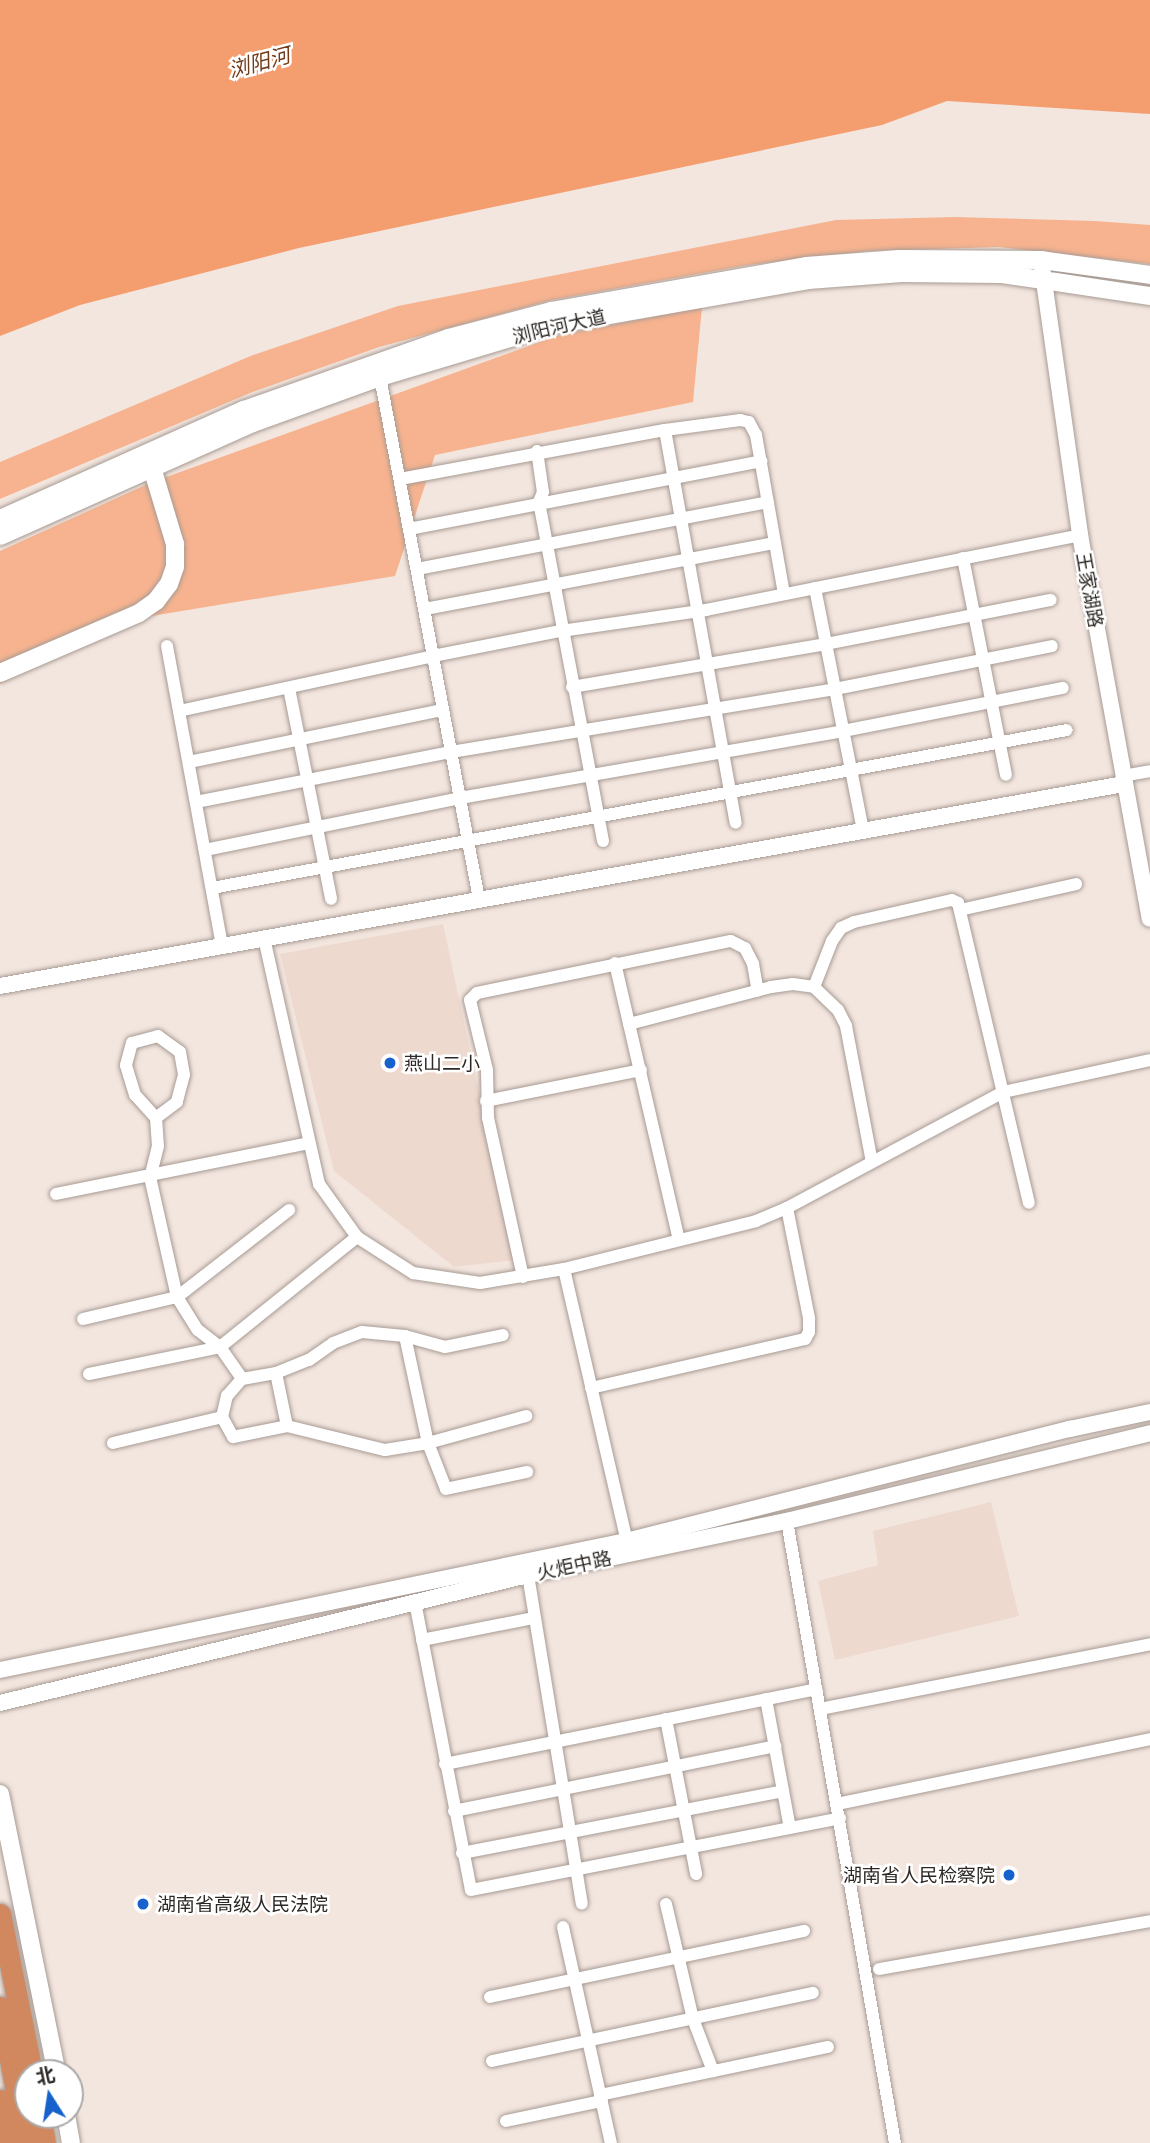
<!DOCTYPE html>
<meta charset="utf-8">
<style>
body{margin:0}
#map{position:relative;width:1150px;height:2143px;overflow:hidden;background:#f3e6df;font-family:Lato,"Noto Sans SC",sans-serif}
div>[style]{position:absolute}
.built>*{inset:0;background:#eed9cf}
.green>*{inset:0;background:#f7b38f}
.water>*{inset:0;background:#f49e70}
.roads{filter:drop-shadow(0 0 2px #a79b94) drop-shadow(0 0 2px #a79b94)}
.minor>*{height:12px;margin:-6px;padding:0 6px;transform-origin:6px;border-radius:6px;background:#fff}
.tertiary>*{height:16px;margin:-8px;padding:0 8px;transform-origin:8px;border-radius:8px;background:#fff}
.secondary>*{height:18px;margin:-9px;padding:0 9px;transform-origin:9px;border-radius:9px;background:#fff}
.trunk>*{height:21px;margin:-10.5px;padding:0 10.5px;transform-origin:10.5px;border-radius:10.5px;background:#d2885e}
.dots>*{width:19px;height:19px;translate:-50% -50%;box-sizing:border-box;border:4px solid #fff;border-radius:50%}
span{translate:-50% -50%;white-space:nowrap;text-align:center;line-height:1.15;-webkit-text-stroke:5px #fff;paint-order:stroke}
.street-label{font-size:19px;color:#2d2825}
.poi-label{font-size:19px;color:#2d2825}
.left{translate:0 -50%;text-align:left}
.right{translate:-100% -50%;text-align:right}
.water-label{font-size:21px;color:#723b1a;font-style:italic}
.north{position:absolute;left:14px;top:2059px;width:70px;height:70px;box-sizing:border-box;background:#fff;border:2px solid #aba9a8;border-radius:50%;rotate:348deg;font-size:19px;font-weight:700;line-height:28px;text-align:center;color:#2d2825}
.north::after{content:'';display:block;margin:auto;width:24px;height:32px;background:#1661cc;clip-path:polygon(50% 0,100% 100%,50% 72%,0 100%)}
</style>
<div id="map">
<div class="built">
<i style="clip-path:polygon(443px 924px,515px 1260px,454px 1267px,334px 1171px,280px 954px)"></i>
<i style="clip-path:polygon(991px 1502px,1019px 1616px,835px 1660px,818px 1581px,878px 1565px,873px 1531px)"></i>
</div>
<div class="green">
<i style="clip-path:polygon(955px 217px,1095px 221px,1150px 225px,1150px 264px,999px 247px,868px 251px,748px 265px,552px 300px,379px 347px,250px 393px,0 499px,0 462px,253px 355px,398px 306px,836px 220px)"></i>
<i style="clip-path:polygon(702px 307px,693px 402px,435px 455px,395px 576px,121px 621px,0 684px,0 551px,150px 483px,556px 336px)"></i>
</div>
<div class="water">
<i style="clip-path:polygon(0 0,1150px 0,1150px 114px,947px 101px,882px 125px,299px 248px,80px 305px,0 336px)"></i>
</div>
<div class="roads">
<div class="minor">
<i style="left:380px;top:377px;width:531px;rotate:79.26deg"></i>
<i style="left:665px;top:430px;width:399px;rotate:79.8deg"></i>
<i style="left:537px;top:451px;width:41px;rotate:81.7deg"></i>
<i style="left:543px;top:492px;width:11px;rotate:112deg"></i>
<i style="left:539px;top:502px;width:345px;rotate:79.3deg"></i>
<i style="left:400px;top:479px;width:269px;rotate:-10.5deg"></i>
<i style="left:665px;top:430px;width:76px;rotate:-7.6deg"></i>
<i style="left:740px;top:420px;width:9px;rotate:13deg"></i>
<i style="left:749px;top:422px;width:15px;rotate:62deg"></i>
<i style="left:756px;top:435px;width:161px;rotate:80deg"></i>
<i style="left:409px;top:529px;width:359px;rotate:-10.9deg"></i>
<i style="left:963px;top:558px;width:221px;rotate:78.8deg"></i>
<i style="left:417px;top:569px;width:357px;rotate:-10.8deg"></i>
<i style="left:815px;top:588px;width:248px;rotate:78.8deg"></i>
<i style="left:425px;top:609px;width:356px;rotate:-10.7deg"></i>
<i style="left:167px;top:646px;width:305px;rotate:79.6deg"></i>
<i style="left:572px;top:687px;width:258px;rotate:-9.6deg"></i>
<i style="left:826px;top:644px;width:229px;rotate:-11.1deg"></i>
<i style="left:289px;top:688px;width:215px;rotate:78.7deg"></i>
<i style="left:179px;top:711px;width:260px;rotate:-12.2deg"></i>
<i style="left:433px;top:656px;width:130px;rotate:-11.1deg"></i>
<i style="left:561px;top:631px;width:147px;rotate:-8.2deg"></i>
<i style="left:706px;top:610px;width:381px;rotate:-11.3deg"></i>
<i style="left:189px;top:762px;width:259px;rotate:-11.6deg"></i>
<i style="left:1122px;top:776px;width:28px;rotate:-10deg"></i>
<i style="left:196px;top:802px;width:260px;rotate:-11.1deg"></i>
<i style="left:451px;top:752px;width:389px;rotate:-9.3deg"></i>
<i style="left:835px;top:689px;width:221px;rotate:-11.2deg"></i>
<i style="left:205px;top:850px;width:260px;rotate:-11.5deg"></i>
<i style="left:460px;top:798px;width:389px;rotate:-9.9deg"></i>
<i style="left:843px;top:731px;width:224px;rotate:-11.1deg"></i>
<i style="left:212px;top:888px;width:869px;rotate:-10.47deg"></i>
<i style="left:960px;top:910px;width:119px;rotate:-12.6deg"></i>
<i style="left:264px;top:938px;width:252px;rotate:77.4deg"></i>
<i style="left:319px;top:1184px;width:65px;rotate:54.4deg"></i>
<i style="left:357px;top:1237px;width:67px;rotate:32.7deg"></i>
<i style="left:413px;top:1273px;width:68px;rotate:8.5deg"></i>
<i style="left:480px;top:1283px;width:85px;rotate:-9.5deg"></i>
<i style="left:564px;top:1269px;width:198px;rotate:-14deg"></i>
<i style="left:756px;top:1221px;width:34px;rotate:-23deg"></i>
<i style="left:787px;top:1208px;width:245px;rotate:-28.2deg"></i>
<i style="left:1003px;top:1092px;width:150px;rotate:-12.3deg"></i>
<i style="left:615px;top:963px;width:284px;rotate:77deg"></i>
<i style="left:814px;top:987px;width:49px;rotate:-68.6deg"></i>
<i style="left:832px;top:941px;width:16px;rotate:-55deg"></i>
<i style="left:841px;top:928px;width:14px;rotate:-25deg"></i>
<i style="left:854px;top:922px;width:100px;rotate:-12.7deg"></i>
<i style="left:952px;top:900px;width:7px;rotate:27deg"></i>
<i style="left:958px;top:903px;width:308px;rotate:76.7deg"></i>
<i style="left:629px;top:1024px;width:147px;rotate:-14.6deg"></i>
<i style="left:771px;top:987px;width:22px;rotate:-8deg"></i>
<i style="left:793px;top:984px;width:21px;rotate:8deg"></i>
<i style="left:814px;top:987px;width:33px;rotate:44deg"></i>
<i style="left:838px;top:1010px;width:18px;rotate:63deg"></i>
<i style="left:846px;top:1026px;width:138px;rotate:79.2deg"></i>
<i style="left:486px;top:1101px;width:158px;rotate:-11.3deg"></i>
<i style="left:156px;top:1118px;width:31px;rotate:-132deg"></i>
<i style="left:135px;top:1095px;width:31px;rotate:-107deg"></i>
<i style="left:126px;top:1065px;width:23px;rotate:-75deg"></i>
<i style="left:132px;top:1043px;width:27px;rotate:-15deg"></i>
<i style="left:158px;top:1036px;width:27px;rotate:36deg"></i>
<i style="left:180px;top:1052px;width:23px;rotate:80deg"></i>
<i style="left:184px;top:1075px;width:28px;rotate:105deg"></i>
<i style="left:177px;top:1102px;width:26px;rotate:143deg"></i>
<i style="left:156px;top:1118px;width:28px;rotate:86deg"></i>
<i style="left:158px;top:1146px;width:32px;rotate:104deg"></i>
<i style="left:150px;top:1177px;width:123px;rotate:77.3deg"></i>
<i style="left:177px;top:1297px;width:39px;rotate:58deg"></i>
<i style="left:198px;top:1330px;width:28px;rotate:38deg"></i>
<i style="left:220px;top:1347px;width:39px;rotate:55deg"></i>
<i style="left:56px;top:1194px;width:258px;rotate:-11.4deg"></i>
<i style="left:564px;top:1269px;width:285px;rotate:77deg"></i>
<i style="left:523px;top:1277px;width:163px;rotate:-102.4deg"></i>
<i style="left:488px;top:1118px;width:48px;rotate:-91.2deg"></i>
<i style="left:487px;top:1070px;width:72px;rotate:-103.7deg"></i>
<i style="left:470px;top:1000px;width:10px;rotate:-45deg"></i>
<i style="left:477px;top:993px;width:259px;rotate:-11.6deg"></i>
<i style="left:731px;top:941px;width:16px;rotate:27deg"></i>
<i style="left:745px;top:948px;width:18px;rotate:63deg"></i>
<i style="left:753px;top:964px;width:27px;rotate:80deg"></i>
<i style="left:83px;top:1319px;width:97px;rotate:-13.2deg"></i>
<i style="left:177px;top:1297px;width:142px;rotate:-37.8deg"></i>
<i style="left:405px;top:1336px;width:109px;rotate:77.9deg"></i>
<i style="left:428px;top:1443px;width:49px;rotate:68.6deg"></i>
<i style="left:446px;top:1489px;width:83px;rotate:-11.9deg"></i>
<i style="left:276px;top:1373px;width:35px;rotate:-22deg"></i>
<i style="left:309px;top:1360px;width:29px;rotate:-35deg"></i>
<i style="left:333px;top:1343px;width:31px;rotate:-21deg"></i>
<i style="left:362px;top:1332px;width:43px;rotate:5.3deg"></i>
<i style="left:405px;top:1336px;width:41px;rotate:15.4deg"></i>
<i style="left:445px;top:1347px;width:59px;rotate:-11.7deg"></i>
<i style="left:89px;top:1374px;width:134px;rotate:-11.6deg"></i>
<i style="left:220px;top:1347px;width:176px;rotate:-38.8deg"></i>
<i style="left:591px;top:1388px;width:220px;rotate:-12.9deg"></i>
<i style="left:805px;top:1339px;width:8px;rotate:-60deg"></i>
<i style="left:809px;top:1332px;width:14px;rotate:-90deg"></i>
<i style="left:809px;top:1318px;width:112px;rotate:-101.3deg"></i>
<i style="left:222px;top:1417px;width:22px;rotate:-77deg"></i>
<i style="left:227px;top:1396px;width:23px;rotate:-49deg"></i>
<i style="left:242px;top:1379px;width:35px;rotate:-10deg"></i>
<i style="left:276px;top:1373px;width:54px;rotate:78.3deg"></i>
<i style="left:287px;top:1426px;width:101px;rotate:13.8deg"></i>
<i style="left:385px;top:1450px;width:44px;rotate:-9.2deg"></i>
<i style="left:428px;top:1443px;width:102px;rotate:-15.4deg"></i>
<i style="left:113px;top:1443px;width:112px;rotate:-13.4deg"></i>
<i style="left:222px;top:1417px;width:23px;rotate:61deg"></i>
<i style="left:233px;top:1437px;width:55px;rotate:-11.5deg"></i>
<i style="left:787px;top:1521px;width:631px;rotate:80.15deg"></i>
<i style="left:528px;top:1575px;width:333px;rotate:80.7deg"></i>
<i style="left:415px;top:1602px;width:293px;rotate:79deg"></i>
<i style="left:471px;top:1890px;width:376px;rotate:-11deg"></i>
<i style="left:422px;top:1640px;width:113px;rotate:-11.2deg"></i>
<i style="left:766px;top:1699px;width:131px;rotate:79.5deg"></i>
<i style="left:820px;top:1709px;width:336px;rotate:-11.1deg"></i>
<i style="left:666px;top:1719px;width:158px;rotate:79deg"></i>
<i style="left:445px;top:1764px;width:379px;rotate:-11.4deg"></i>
<i style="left:837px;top:1804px;width:320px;rotate:-11.7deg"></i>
<i style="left:454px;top:1811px;width:328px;rotate:-11.4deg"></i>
<i style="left:462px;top:1853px;width:327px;rotate:-10.9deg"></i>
<i style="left:666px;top:1904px;width:118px;rotate:76.8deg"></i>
<i style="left:693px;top:2019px;width:56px;rotate:69deg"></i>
<i style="left:563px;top:1927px;width:221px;rotate:77.5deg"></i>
<i style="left:879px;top:1969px;width:275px;rotate:-10deg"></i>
<i style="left:490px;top:1997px;width:321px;rotate:-11.9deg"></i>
<i style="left:492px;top:2061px;width:328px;rotate:-12deg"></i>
<i style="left:600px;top:2095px;width:233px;rotate:-11.9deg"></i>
<i style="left:506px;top:2121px;width:98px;rotate:-11.8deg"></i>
</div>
<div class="tertiary">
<i style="left:1041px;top:260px;width:278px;rotate:81.9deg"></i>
<i style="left:1080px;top:535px;width:390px;rotate:79.7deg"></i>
<i style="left:0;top:986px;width:1142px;rotate:-10.19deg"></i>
<i style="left:0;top:1670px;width:639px;rotate:-11.64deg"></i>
<i style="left:626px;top:1541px;width:458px;rotate:-14.2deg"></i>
<i style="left:1070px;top:1429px;width:82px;rotate:-12deg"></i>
<i style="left:0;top:1703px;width:543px;rotate:-13.63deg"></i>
<i style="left:528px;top:1575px;width:265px;rotate:-11.8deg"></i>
<i style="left:787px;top:1521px;width:374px;rotate:-13.6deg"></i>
</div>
<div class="secondary">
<i style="left:0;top:519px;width:267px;rotate:-24.1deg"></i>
<i style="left:244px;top:410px;width:217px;rotate:-19.4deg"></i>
<i style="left:449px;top:338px;width:106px;rotate:-14.8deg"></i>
<i style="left:551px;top:311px;width:259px;rotate:-10deg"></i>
<i style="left:806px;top:266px;width:93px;rotate:-4.3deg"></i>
<i style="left:899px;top:259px;width:142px;rotate:0.4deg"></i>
<i style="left:1041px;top:260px;width:110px;rotate:7.8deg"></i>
<i style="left:0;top:536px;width:277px;rotate:-24.1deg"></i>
<i style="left:253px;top:423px;width:135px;rotate:-19.9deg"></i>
<i style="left:380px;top:377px;width:181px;rotate:-16.7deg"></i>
<i style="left:553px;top:325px;width:259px;rotate:-10deg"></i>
<i style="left:808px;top:280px;width:94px;rotate:-4.3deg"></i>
<i style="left:902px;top:273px;width:100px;rotate:0.6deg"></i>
<i style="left:1002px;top:274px;width:150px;rotate:8.5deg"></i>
<i style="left:0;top:673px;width:151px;rotate:-23.3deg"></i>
<i style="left:139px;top:613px;width:21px;rotate:-35deg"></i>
<i style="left:156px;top:601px;width:21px;rotate:-53deg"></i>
<i style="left:169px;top:584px;width:18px;rotate:-71deg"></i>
<i style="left:175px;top:567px;width:23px;rotate:-90deg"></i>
<i style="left:175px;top:544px;width:90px;rotate:-106.8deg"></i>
<i style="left:0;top:1794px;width:285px;rotate:78.5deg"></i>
<i style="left:66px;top:2115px;width:28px;rotate:80deg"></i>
</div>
<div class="trunk">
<i style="left:0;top:1914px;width:162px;rotate:78.6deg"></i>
<i style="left:0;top:2007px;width:138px;rotate:79.2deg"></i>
<i style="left:0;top:2100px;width:44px;rotate:78.2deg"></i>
<i style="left:40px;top:2115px;width:28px;rotate:80deg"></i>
</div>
</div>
<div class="dots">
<i style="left:390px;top:1063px;background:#1661cc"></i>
<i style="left:1009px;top:1875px;background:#1661cc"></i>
<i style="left:143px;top:1904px;background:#1661cc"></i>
</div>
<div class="street-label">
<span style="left:559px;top:326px;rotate:-13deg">浏阳河大道</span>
<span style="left:1090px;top:590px;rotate:80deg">王家湖路</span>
<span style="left:574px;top:1565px;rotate:-12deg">火炬中路</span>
</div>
<div class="poi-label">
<span class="left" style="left:404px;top:1063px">燕山二小</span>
<span class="right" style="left:995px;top:1875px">湖南省人民检察院</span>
<span class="left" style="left:157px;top:1904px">湖南省高级人民法院</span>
</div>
<div class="water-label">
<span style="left:259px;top:62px;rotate:-15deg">浏阳河</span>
</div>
<div class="north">北</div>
</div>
